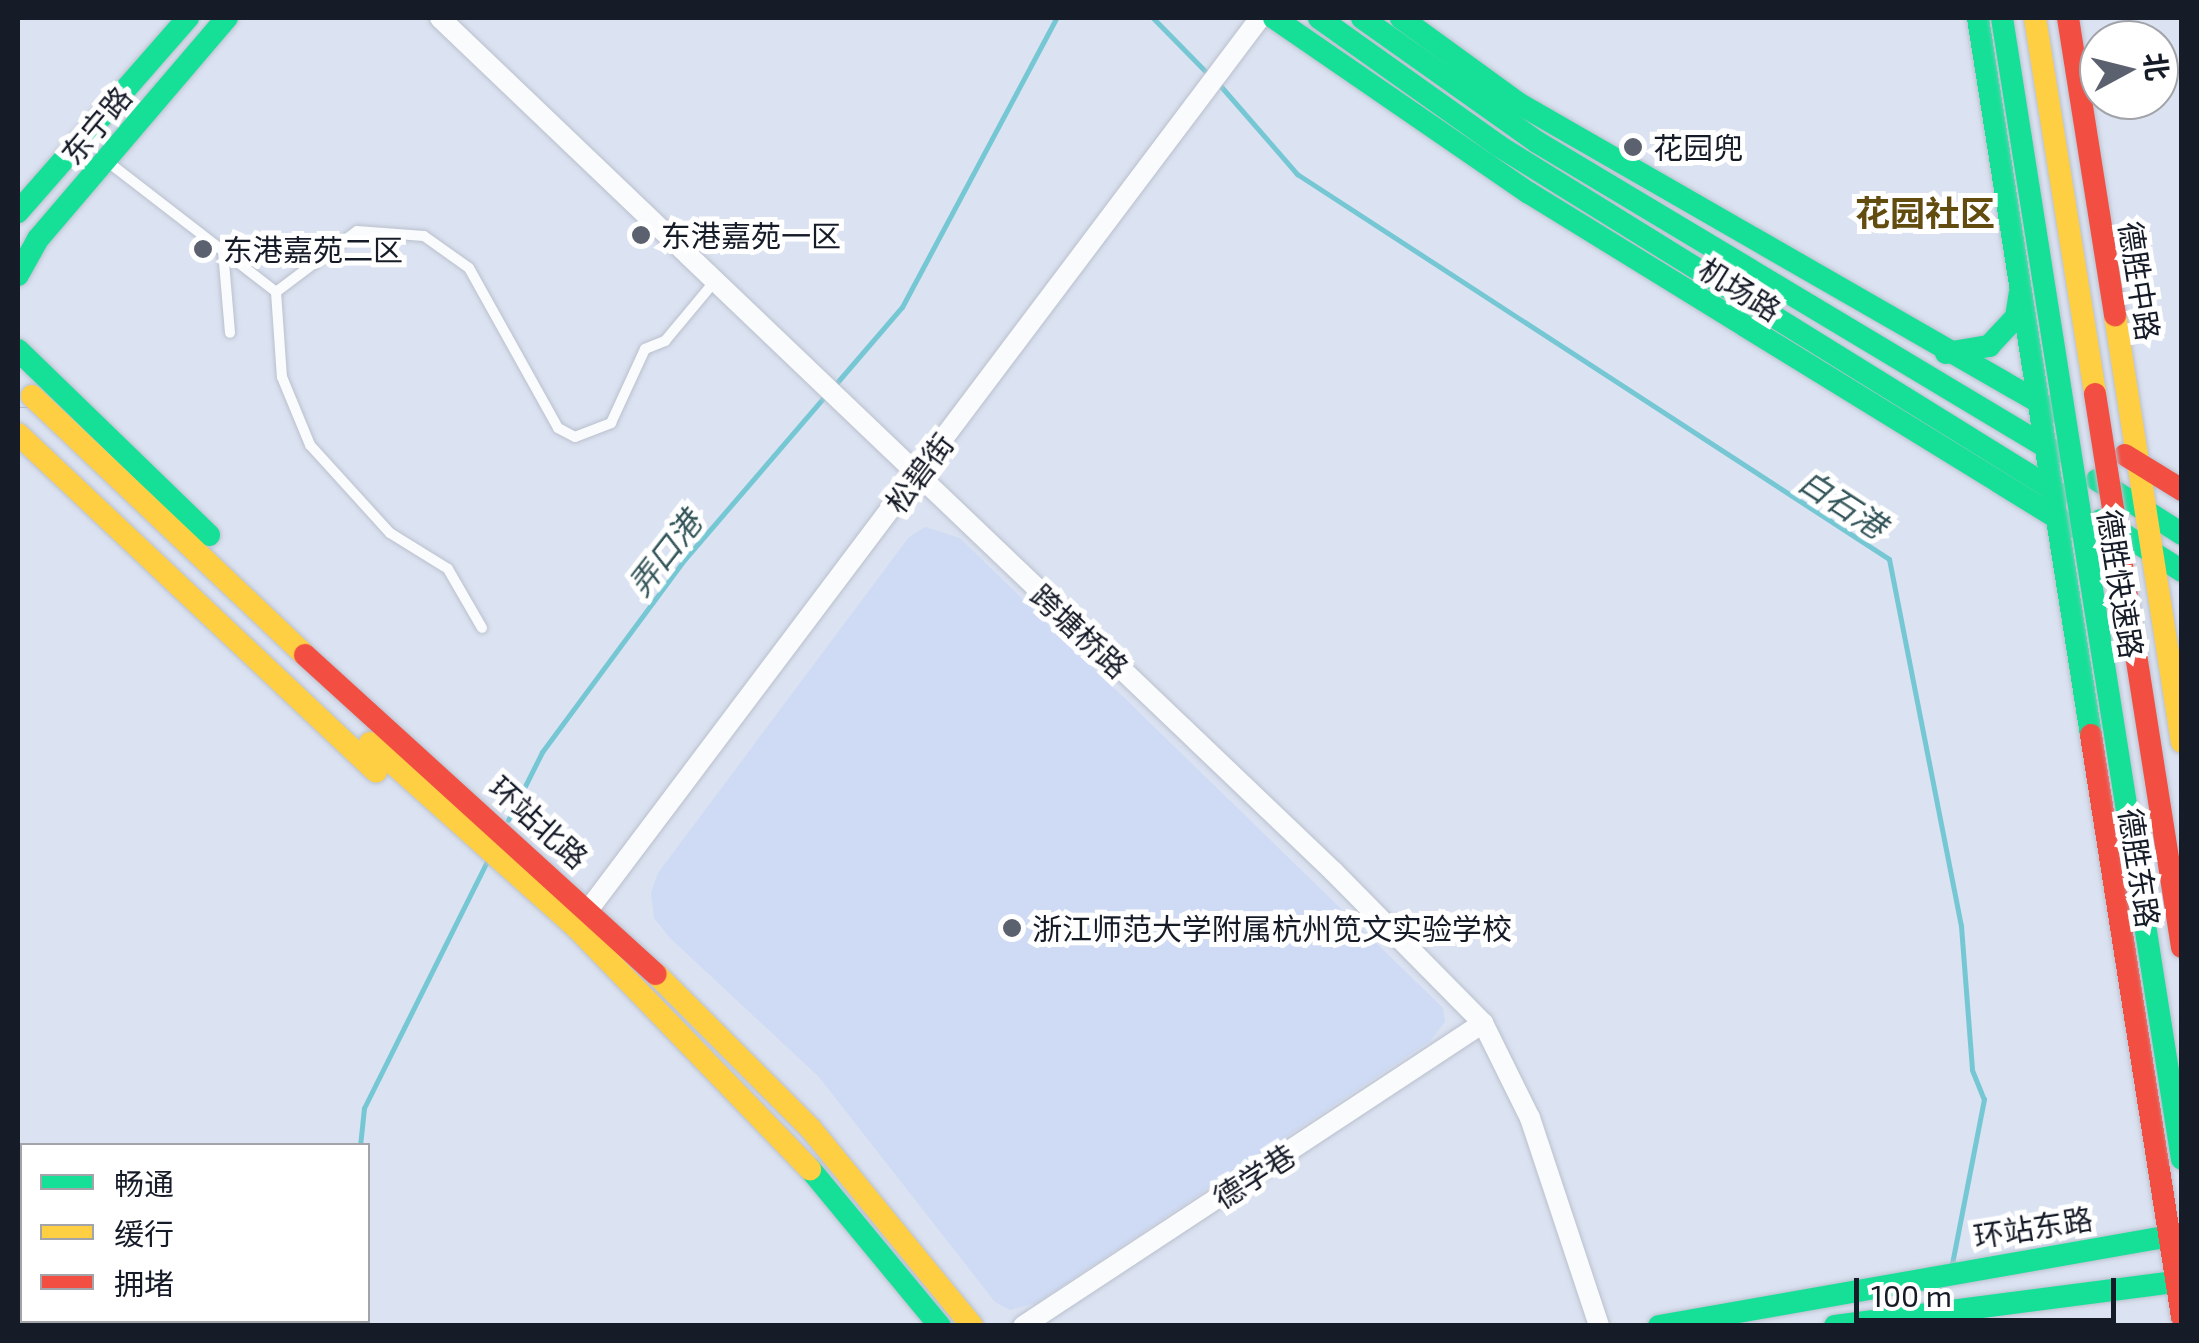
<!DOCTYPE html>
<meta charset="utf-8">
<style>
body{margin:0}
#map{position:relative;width:2199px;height:1343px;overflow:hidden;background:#dbe2f1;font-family:"Exo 2","Noto Sans SC",sans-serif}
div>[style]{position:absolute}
.built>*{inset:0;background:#cfdbf4}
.stream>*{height:5px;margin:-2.5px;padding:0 2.5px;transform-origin:2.5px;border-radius:2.5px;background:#76c7d4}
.secondary-tunnel>*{height:30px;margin-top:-15px;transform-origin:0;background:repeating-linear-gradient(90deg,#b4bac9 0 30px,transparent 0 45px)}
.roads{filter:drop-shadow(0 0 2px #bac0cd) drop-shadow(0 0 2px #bac0cd)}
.lane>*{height:10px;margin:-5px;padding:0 5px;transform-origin:5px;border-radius:5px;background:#fafbfd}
.street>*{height:20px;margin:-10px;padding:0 10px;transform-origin:10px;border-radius:10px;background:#fafbfd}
.fast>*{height:22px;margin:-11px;padding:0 11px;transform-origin:11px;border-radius:11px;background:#16e098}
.slow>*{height:22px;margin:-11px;padding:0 11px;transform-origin:11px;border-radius:11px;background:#ffcf43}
.jam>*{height:22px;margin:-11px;padding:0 11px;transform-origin:11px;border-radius:11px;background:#f24e42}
.bridges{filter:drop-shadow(0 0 2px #bac0cd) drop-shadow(0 0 2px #bac0cd)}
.fast-bridge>*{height:22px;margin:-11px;padding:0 11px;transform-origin:11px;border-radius:11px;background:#16e098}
.slow-bridge>*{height:22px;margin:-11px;padding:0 11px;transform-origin:11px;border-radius:11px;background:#ffcf43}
.jam-bridge>*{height:22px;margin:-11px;padding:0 11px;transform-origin:11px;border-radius:11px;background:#f24e42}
.dots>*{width:28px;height:28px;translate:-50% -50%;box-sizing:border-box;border:5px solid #fff;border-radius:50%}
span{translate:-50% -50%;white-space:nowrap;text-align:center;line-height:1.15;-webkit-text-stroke:10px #fff;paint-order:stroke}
.street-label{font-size:30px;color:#161b28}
.poi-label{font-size:30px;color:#161b28}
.left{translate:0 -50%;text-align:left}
.water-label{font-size:32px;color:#335559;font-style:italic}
.quarter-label{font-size:35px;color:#634c10;font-weight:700}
.frame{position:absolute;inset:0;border:20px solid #161b28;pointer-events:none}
.legend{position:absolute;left:20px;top:1143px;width:350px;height:180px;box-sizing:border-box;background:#fff;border:2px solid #a2a4a9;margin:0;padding:12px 18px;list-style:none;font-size:30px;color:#161b28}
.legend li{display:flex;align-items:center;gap:20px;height:50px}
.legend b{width:50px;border:2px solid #a2a4a9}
.north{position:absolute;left:2079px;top:20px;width:100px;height:100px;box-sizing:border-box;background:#fff;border:2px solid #a2a4a9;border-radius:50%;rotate:83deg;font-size:28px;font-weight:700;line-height:40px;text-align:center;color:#161b28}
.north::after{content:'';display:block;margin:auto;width:35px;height:45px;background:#5b616e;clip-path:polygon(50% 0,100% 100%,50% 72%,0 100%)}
.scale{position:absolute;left:1854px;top:1278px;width:262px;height:45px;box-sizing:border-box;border:5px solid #161b28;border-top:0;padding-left:12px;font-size:30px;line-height:35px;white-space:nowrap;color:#161b28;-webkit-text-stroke:8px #fff;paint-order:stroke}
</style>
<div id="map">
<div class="built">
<i style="clip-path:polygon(925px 527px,960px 538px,1443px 1008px,1445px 1022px,1430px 1041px,1036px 1303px,1010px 1310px,995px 1302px,819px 1077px,670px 938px,654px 918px,651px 893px,658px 873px,909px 537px)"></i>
</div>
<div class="stream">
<i style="left:1153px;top:18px;width:81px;rotate:45.5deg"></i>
<i style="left:1218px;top:83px;width:121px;rotate:49deg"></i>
<i style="left:1297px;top:174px;width:706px;rotate:33.04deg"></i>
<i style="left:1889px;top:559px;width:374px;rotate:78.9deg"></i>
<i style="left:1961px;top:926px;width:144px;rotate:85.6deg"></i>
<i style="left:1972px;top:1070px;width:31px;rotate:68deg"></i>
<i style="left:1984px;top:1099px;width:168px;rotate:101deg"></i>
<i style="left:834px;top:386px;width:104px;rotate:-49.3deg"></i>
<i style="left:902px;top:307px;width:327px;rotate:-61.9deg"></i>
<i style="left:508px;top:820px;width:76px;rotate:-63.4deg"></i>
<i style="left:542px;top:752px;width:239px;rotate:-53.5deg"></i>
<i style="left:684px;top:560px;width:219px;rotate:-49.3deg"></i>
<i style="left:360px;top:1146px;width:38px;rotate:-84deg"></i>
<i style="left:364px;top:1108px;width:276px;rotate:-63.5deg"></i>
<i style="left:342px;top:1326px;width:6px;rotate:-81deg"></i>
</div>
<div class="secondary-tunnel">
<i style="left:18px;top:407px;width:1px;rotate:90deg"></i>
</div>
<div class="roads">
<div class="lane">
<i style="left:108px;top:162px;width:212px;rotate:37.7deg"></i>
<i style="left:276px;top:292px;width:85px;rotate:86deg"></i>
<i style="left:282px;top:377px;width:74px;rotate:67.6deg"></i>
<i style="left:310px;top:445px;width:119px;rotate:47.7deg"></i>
<i style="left:390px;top:533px;width:68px;rotate:31.8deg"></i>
<i style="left:448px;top:569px;width:68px;rotate:60deg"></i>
<i style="left:223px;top:251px;width:82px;rotate:85.1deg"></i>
<i style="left:276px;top:292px;width:101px;rotate:-37deg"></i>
<i style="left:357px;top:231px;width:67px;rotate:4.3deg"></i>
<i style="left:424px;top:236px;width:55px;rotate:35.4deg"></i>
<i style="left:469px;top:268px;width:183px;rotate:60.9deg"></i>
<i style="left:558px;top:428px;width:19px;rotate:28deg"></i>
<i style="left:575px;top:437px;width:39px;rotate:-21deg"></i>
<i style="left:611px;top:423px;width:81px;rotate:-65.3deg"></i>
<i style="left:645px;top:349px;width:22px;rotate:-22deg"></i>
<i style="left:665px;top:341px;width:78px;rotate:-50.2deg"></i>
</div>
<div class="street">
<i style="left:440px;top:18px;width:1236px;rotate:43.69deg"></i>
<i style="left:1334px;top:872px;width:212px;rotate:45.4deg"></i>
<i style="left:1483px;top:1023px;width:106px;rotate:63.7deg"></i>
<i style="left:1530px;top:1118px;width:219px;rotate:71.6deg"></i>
<i style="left:583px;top:917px;width:1125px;rotate:-53.02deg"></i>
<i style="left:1023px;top:1326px;width:551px;rotate:-33.37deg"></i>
</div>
<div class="fast">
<i style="left:1274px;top:18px;width:309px;rotate:34.5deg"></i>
<i style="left:1529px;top:193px;width:637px;rotate:31.6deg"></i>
<i style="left:1319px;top:18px;width:221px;rotate:35.4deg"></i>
<i style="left:1499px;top:146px;width:660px;rotate:31.81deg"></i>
<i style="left:1362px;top:18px;width:214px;rotate:35.3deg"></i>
<i style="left:1537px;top:142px;width:605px;rotate:30.93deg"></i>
<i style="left:1401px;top:18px;width:145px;rotate:36deg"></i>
<i style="left:1518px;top:103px;width:620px;rotate:29.87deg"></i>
<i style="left:1978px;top:18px;width:726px;rotate:81.04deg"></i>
<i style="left:18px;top:212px;width:258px;rotate:-48.8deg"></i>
<i style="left:18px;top:275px;width:41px;rotate:-60.9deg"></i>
<i style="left:38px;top:239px;width:291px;rotate:-49.5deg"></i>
<i style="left:18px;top:350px;width:266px;rotate:44.1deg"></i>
<i style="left:1946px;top:353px;width:44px;rotate:-9.2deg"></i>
<i style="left:1989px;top:346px;width:40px;rotate:-47deg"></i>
<i style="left:2016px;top:317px;width:24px;rotate:-81deg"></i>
<i style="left:2097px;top:480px;width:101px;rotate:32.4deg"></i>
<i style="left:2101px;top:520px;width:96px;rotate:32.2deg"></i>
<i style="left:810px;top:1169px;width:204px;rotate:50.4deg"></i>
<i style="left:1659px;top:1326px;width:531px;rotate:-9.98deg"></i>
<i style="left:1835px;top:1326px;width:350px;rotate:-7.4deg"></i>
</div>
<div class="slow">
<i style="left:2115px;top:315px;width:432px;rotate:81.1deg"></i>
<i style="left:32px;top:396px;width:376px;rotate:43.5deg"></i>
<i style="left:18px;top:434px;width:492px;rotate:43.3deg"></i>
<i style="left:370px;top:743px;width:276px;rotate:41.8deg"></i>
<i style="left:576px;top:927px;width:337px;rotate:46deg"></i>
<i style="left:656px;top:974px;width:219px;rotate:45deg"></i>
<i style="left:811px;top:1129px;width:254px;rotate:50.7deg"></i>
</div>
<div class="jam">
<i style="left:2068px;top:18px;width:301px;rotate:81deg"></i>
<i style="left:2125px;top:455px;width:67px;rotate:31.6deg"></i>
<i style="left:305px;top:655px;width:474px;rotate:42.3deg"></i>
<i style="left:2091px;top:735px;width:589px;rotate:81.11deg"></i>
</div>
</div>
<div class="bridges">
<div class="fast-bridge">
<i style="left:2002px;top:18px;width:1155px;rotate:81.04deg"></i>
</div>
<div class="slow-bridge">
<i style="left:2035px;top:18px;width:381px;rotate:80.9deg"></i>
</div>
<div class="jam-bridge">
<i style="left:2095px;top:394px;width:560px;rotate:81.06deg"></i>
</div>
</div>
<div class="dots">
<i style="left:1633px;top:147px;background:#5b616e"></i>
<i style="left:641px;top:235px;background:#5b616e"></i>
<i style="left:203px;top:249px;background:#5b616e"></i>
<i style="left:1012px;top:928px;background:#5b616e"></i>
</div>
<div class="street-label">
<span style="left:96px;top:125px;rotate:-50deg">东宁路</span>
<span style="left:2140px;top:281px;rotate:81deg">德胜中路</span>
<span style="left:1740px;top:289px;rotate:32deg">机场路</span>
<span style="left:919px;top:473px;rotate:-53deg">松碧街</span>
<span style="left:2121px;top:584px;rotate:81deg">德胜快速路</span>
<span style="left:1080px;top:631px;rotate:43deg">跨塘桥路</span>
<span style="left:539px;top:822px;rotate:42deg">环站北路</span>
<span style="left:2140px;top:868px;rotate:81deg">德胜东路</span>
<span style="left:1254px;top:1176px;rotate:-33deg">德学巷</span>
<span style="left:2033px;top:1227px;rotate:-9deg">环站东路</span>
</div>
<div class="poi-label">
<span class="left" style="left:1653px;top:147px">花园兜</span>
<span class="left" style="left:661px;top:235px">东港嘉苑一区</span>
<span class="left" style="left:223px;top:249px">东港嘉苑二区</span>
<span class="left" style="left:1032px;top:928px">浙江师范大学附属杭州笕文实验学校</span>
</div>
<div class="water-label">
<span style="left:1843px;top:503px;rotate:33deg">白石港</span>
<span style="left:664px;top:553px;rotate:-52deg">弄口港</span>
</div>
<div class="quarter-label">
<span style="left:1925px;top:212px">花园社区</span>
</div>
<div class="frame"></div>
<ul class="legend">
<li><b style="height:12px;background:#16e098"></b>畅通</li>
<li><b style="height:12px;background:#ffcf43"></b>缓行</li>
<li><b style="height:12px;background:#f24e42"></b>拥堵</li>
</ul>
<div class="north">北</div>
<div class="scale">100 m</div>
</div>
